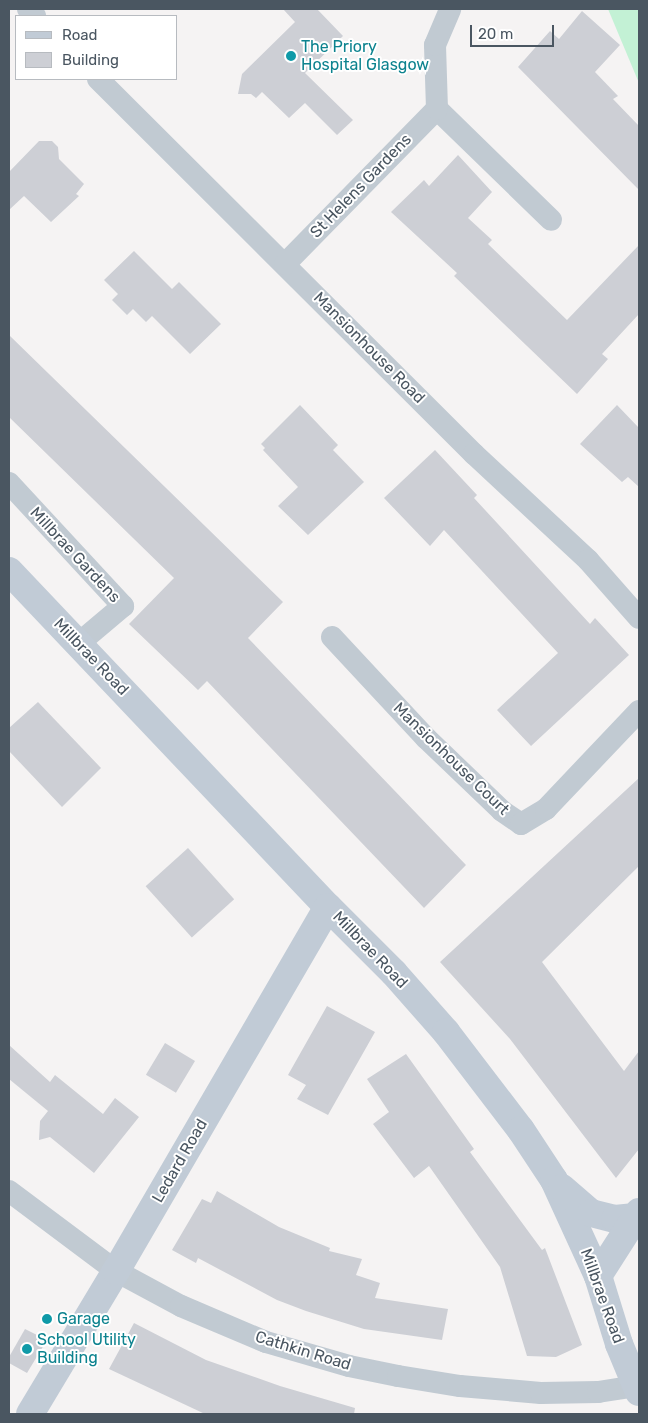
<!DOCTYPE html>
<style>
body{margin:0}
#map{position:relative;width:648px;height:1423px;overflow:hidden;background:#f5f3f3;font-family:Rubik,sans-serif}
div>[style]{position:absolute}
.green>*{inset:0;background:#c3f1d5}
.building>*{inset:0;background:#cdcfd5;transform-origin:0 0}
.street>*{height:22px;margin:-11px;padding:0 11px;transform-origin:11px;border-radius:11px;background:#c1cad2}
.secondary>*{height:28px;margin:-14px;padding:0 14px;transform-origin:14px;border-radius:14px;background:#c1cbd6}
.dots>*{width:14px;height:14px;translate:-50% -50%;box-sizing:border-box;border:2px solid #fff;border-radius:50%}
span{translate:-50% -50%;white-space:nowrap;text-align:center;line-height:1.15;-webkit-text-stroke:4px #fff;paint-order:stroke}
.culture-label{font-size:16px;color:#0d838f}
.left{translate:0 -50%;text-align:left}
.street-label{font-size:16px;color:#4a5661}
.frame{position:absolute;inset:0;border:10px solid #4a5661;pointer-events:none}
.legend{position:absolute;left:15px;top:15px;width:162px;height:65px;box-sizing:border-box;background:#fff;border:1px solid #b7bbc0;margin:0;padding:6px 9px;list-style:none;font-size:15px;color:#4a5661}
.legend li{display:flex;align-items:center;gap:10px;height:25px}
.legend b{width:25px;border:1px solid #b7bbc0}
.scale{position:absolute;left:470px;top:25px;width:84px;height:22px;box-sizing:border-box;border:2px solid #4a5661;border-top:0;padding-left:6px;font-size:15px;line-height:18px;white-space:nowrap;color:#4a5661;-webkit-text-stroke:4px #fff;paint-order:stroke}
</style>
<div id="map">
<div class="green">
<i style="clip-path:polygon(608px 9px,639px 9px,639px 83px)"></i>
</div>
<div class="building">
<i style="clip-path:polygon(283px 9px,317px 9px,343px 36px,305px 73px,353px 120px,337px 135px,305px 103px,289px 118px,262px 92px,256px 98px,251px 94px,238px 94px,242px 74px,295px 22px)"></i>
<i style="clip-path:polygon(582px 11px,620px 45px,595px 72px,618px 96px,613px 99px,639px 126px,639px 190px,518px 67px,550px 31px,559px 39px)"></i>
<i style="clip-path:polygon(39px 141px,52px 141px,58px 147px,59px 159px,84px 184px,76px 194px,79px 196px,51px 222px,24px 196px,9px 210px,9px 172px)"></i>
<i style="clip-path:polygon(458px 155px,492px 192px,468px 218px,492px 240px,488px 244px,567px 320px,639px 245px,639px 314px,602px 354px,608px 359px,577px 394px,454px 276px,457px 273px,391px 212px,424px 180px,429px 186px)"></i>
<i style="clip-path:polygon(134px 251px,172px 289px,179px 282px,221px 324px,190px 354px,152px 316px,146px 322px,133px 309px,127px 315px,112px 300px,118px 294px,104px 280px)"></i>
<i style="clip-path:polygon(9px 335px,283px 602px,248px 638px,466px 865px,424px 908px,207px 681px,198px 690px,129px 624px,174px 578px,9px 417px)"></i>
<i style="clip-path:polygon(300px 405px,338px 445px,333px 450px,364px 482px,308px 535px,278px 506px,298px 487px,263px 450px,265px 448px,261px 444px)"></i>
<i style="clip-path:polygon(617px 405px,639px 428px,639px 487px,628px 477px,622px 482px,580px 444px)"></i>
<i style="clip-path:polygon(435px 450px,477px 495px,474px 498px,590px 624px,595px 618px,629px 655px,531px 746px,497px 710px,558px 653px,444px 530px,430px 546px,384px 498px)"></i>
<i style="clip-path:polygon(38px 702px,101px 768px,62px 807px,9px 751px,9px 728px)"></i>
<i style="clip-path:polygon(639px 778px,639px 866px,542px 962px,624px 1071px,639px 1051px,639px 1149px,616px 1178px,510px 1039px,440px 962px)"></i>
<i style="left:188px;top:848px;width:69px;height:57px;rotate:48deg"></i>
<i style="clip-path:polygon(327px 1006px,375px 1032px,328px 1115px,297px 1099px,306px 1085px,288px 1075px)"></i>
<i style="left:165px;top:1043px;width:35px;height:37px;rotate:31deg"></i>
<i style="clip-path:polygon(9px 1045px,50px 1082px,55px 1075px,103px 1114px,115px 1098px,139px 1117px,94px 1173px,50px 1137px,39px 1140px,40px 1121px,48px 1111px,9px 1079px)"></i>
<i style="clip-path:polygon(406px 1054px,474px 1149px,470px 1152px,542px 1250px,545px 1248px,582px 1345px,556px 1357px,527px 1356px,500px 1267px,429px 1166px,414px 1178px,373px 1124px,389px 1112px,367px 1079px)"></i>
<i style="clip-path:polygon(217px 1191px,279px 1227px,330px 1248px,329px 1251px,362px 1259px,356px 1275px,380px 1283px,375px 1298px,448px 1309px,442px 1340px,364px 1329px,306px 1311px,277px 1300px,198px 1258px,196px 1263px,172px 1250px,202px 1199px,211px 1203px)"></i>
<i style="clip-path:polygon(134px 1323px,206px 1360px,280px 1386px,355px 1408px,354px 1414px,205px 1414px,109px 1369px)"></i>
<i style="clip-path:polygon(25px 1329px,47px 1340px,27px 1373px,9px 1363px,9px 1357px)"></i>
</div>
<div class="street">
<i style="left:28px;top:9px;width:10px;rotate:45deg"></i>
<i style="left:98px;top:79px;width:531px;rotate:44.92deg"></i>
<i style="left:474px;top:454px;width:156px;rotate:42.9deg"></i>
<i style="left:588px;top:560px;width:77px;rotate:48.7deg"></i>
<i style="left:437px;top:109px;width:159px;rotate:44.2deg"></i>
<i style="left:285px;top:264px;width:217px;rotate:-45.6deg"></i>
<i style="left:437px;top:109px;width:64px;rotate:-91.8deg"></i>
<i style="left:435px;top:45px;width:39px;rotate:-67deg"></i>
<i style="left:9px;top:483px;width:168px;rotate:47.2deg"></i>
<i style="left:123px;top:606px;width:57px;rotate:139.9deg"></i>
<i style="left:332px;top:637px;width:138px;rotate:47.1deg"></i>
<i style="left:426px;top:738px;width:105px;rotate:43.8deg"></i>
<i style="left:502px;top:811px;width:23px;rotate:34deg"></i>
<i style="left:521px;top:824px;width:29px;rotate:-31deg"></i>
<i style="left:546px;top:809px;width:135px;rotate:-46.5deg"></i>
<i style="left:9px;top:1191px;width:134px;rotate:36.8deg"></i>
<i style="left:116px;top:1271px;width:74px;rotate:28.3deg"></i>
<i style="left:181px;top:1306px;width:92px;rotate:23deg"></i>
<i style="left:266px;top:1342px;width:86px;rotate:16.1deg"></i>
<i style="left:349px;top:1366px;width:50px;rotate:11.5deg"></i>
<i style="left:398px;top:1376px;width:63px;rotate:9.2deg"></i>
<i style="left:460px;top:1386px;width:81px;rotate:4.9deg"></i>
<i style="left:541px;top:1393px;width:57px;rotate:-1deg"></i>
<i style="left:598px;top:1392px;width:38px;rotate:-9deg"></i>
</div>
<div class="secondary">
<i style="left:9px;top:571px;width:463px;rotate:46.5deg"></i>
<i style="left:328px;top:907px;width:93px;rotate:45deg"></i>
<i style="left:394px;top:973px;width:79px;rotate:48.6deg"></i>
<i style="left:446px;top:1032px;width:123px;rotate:52.6deg"></i>
<i style="left:521px;top:1130px;width:60px;rotate:56.6deg"></i>
<i style="left:554px;top:1180px;width:106px;rotate:65.4deg"></i>
<i style="left:598px;top:1276px;width:71px;rotate:72.8deg"></i>
<i style="left:619px;top:1344px;width:52px;rotate:67.4deg"></i>
<i style="left:562px;top:1188px;width:38px;rotate:41deg"></i>
<i style="left:591px;top:1213px;width:25px;rotate:14deg"></i>
<i style="left:615px;top:1219px;width:20px;rotate:-6deg"></i>
<i style="left:598px;top:1276px;width:76px;rotate:-57.4deg"></i>
<i style="left:30px;top:1414px;width:167px;rotate:-59deg"></i>
<i style="left:116px;top:1271px;width:421px;rotate:-59.8deg"></i>
</div>
<div class="dots">
<i style="left:291px;top:56px;background:#0f9aa8"></i>
<i style="left:47px;top:1319px;background:#0f9aa8"></i>
<i style="left:27px;top:1349px;background:#0f9aa8"></i>
</div>
<div class="culture-label">
<span class="left" style="left:301px;top:56px">The Priory<br>Hospital Glasgow</span>
<span class="left" style="left:57px;top:1319px">Garage</span>
<span class="left" style="left:37px;top:1349px">School Utility<br>Building</span>
</div>
<div class="street-label">
<span style="left:361px;top:186px;rotate:-46deg">St Helens Gardens</span>
<span style="left:369px;top:348px;rotate:45deg">Mansionhouse Road</span>
<span style="left:75px;top:555px;rotate:47deg">Millbrae Gardens</span>
<span style="left:91px;top:657px;rotate:46deg">Millbrae Road</span>
<span style="left:451px;top:759px;rotate:44deg">Mansionhouse Court</span>
<span style="left:370px;top:950px;rotate:46deg">Millbrae Road</span>
<span style="left:180px;top:1161px;rotate:-60deg">Ledard Road</span>
<span style="left:602px;top:1296px;rotate:70deg">Millbrae Road</span>
<span style="left:303px;top:1351px;rotate:17deg">Cathkin Road</span>
</div>
<div class="frame"></div>
<ul class="legend">
<li><b style="height:6px;background:#c1cbd6"></b>Road</li>
<li><b style="height:14px;background:#cdcfd5"></b>Building</li>
</ul>
<div class="scale">20 m</div>
</div>
